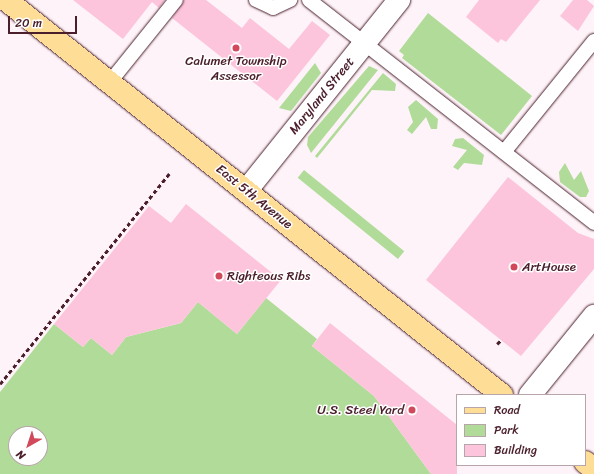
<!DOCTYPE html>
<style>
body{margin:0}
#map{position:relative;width:594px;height:474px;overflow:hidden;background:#fef3f8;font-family:Sriracha,sans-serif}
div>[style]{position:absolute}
.green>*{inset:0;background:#b1db99;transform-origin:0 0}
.building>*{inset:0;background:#fcc5dc}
.path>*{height:2.5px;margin-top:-1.25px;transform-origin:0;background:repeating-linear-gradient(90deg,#4a1f2b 0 4px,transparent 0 7px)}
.roads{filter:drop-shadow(0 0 1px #4a1f2b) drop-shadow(0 0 1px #4a1f2b)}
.service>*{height:14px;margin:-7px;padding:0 7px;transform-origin:7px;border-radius:7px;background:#fff}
.minor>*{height:22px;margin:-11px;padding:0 11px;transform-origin:11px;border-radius:11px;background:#fff}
.primary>*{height:22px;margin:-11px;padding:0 11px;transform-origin:11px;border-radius:11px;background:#fedd96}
.dots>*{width:11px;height:11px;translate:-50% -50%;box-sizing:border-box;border:2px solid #fff;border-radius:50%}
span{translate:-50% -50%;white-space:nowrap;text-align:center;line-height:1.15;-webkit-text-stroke:3px #fff;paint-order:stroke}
.poi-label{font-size:13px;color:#4a1f2b}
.left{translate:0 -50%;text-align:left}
.right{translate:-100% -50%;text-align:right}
.street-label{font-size:13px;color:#4a1f2b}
.legend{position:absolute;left:456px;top:394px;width:130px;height:72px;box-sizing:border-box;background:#fff;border:1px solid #b7a5aa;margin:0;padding:5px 7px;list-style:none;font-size:12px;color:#4a1f2b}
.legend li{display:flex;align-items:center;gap:8px;height:20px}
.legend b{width:20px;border:1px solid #b7a5aa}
.north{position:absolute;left:8px;top:426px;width:40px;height:40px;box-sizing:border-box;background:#fff;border:1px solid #b7a5aa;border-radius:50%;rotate:219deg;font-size:11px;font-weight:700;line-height:16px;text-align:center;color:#4a1f2b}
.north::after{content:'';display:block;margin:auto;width:14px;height:18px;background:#d1495b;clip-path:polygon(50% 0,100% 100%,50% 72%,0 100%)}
.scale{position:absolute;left:8px;top:16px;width:69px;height:18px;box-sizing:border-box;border:2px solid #4a1f2b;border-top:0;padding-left:5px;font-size:12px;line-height:14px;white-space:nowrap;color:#4a1f2b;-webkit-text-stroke:3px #fff;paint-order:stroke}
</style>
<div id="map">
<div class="green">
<i style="clip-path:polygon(428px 13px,532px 96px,501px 135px,402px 58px,404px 55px,399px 51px)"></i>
<i style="clip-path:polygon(315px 63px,321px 73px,291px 111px,279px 108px)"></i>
<i style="clip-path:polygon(369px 66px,378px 70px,311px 153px,307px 145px,308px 137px)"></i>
<i style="clip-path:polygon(383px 73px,396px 84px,395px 91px,372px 90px,317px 158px,315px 156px)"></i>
<i style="clip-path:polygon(416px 100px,438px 119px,437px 129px,431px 129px,426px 117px,412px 134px,407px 130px,413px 122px,408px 107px)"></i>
<i style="clip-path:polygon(463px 138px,484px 155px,482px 165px,464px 163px,458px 170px,453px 167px,467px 150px,452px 146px,455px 139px)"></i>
<i style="clip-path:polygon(565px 163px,574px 180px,581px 171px,589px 191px,586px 197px,580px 197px,560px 182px,559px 172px)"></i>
<i style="left:304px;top:170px;width:129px;height:10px;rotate:39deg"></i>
<i style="clip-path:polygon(evenodd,266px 298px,317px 339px,312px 346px,374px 396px,431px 474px,0 474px,0 392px,54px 324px,83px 347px,91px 338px,112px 355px,126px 337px,181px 323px,198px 302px,237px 334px,266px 298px,16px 434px,40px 434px,40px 458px,16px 458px,16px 434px)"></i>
</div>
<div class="building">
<i style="clip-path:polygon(73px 0,165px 0,159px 8px,152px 2px,123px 39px)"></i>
<i style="clip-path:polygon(184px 0,206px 0,242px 28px,250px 18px,289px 49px,312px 21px,330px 35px,277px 101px,172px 18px)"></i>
<i style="clip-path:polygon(479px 0,540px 0,506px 42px,501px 39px,498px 43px,466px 17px)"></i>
<i style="clip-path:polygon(573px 0,587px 0,594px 6px,578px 31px,560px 16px)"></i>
<i style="clip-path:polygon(508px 177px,578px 233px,594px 239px,594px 269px,521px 356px,426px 280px)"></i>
<i style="clip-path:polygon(186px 204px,281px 280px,237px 334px,198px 302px,181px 323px,126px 337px,112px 355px,91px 338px,83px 347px,54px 324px,149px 206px,171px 223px)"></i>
<i style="clip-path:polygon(330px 323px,457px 425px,457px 474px,431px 474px,374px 396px,312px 346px)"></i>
</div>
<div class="path">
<i style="left:497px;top:344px;width:6px;rotate:-45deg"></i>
<i style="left:0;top:384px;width:270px;rotate:-51.2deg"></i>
</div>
<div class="roads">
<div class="service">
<i style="left:256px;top:0;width:19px;rotate:25deg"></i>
<i style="left:273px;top:8px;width:19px;rotate:-25deg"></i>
<i style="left:309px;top:0;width:362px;rotate:38deg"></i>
<i style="left:110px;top:82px;width:105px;rotate:-51.2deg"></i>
<i style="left:504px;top:152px;width:143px;rotate:-51deg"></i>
</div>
<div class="minor">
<i style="left:246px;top:191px;width:245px;rotate:-51.3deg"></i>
<i style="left:530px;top:395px;width:102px;rotate:-51deg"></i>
</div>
<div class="primary">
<i style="left:6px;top:0;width:634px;rotate:38.53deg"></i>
<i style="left:585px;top:462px;width:11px;rotate:38deg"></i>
</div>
</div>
<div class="dots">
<i style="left:236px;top:48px;background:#d1495b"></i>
<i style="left:514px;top:267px;background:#d1495b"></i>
<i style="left:219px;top:276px;background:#d1495b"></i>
<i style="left:412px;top:410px;background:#d1495b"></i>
</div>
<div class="poi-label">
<span style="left:236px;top:69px">Calumet Township<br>Assessor</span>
<span class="left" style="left:522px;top:267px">ArtHouse</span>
<span class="left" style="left:227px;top:276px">Righteous Ribs</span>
<span class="right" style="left:404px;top:410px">U.S. Steel Yard</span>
</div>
<div class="street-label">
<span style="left:322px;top:96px;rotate:-51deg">Maryland Street</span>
<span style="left:254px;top:197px;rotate:39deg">East 5th Avenue</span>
</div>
<ul class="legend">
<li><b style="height:5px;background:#fedd96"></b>Road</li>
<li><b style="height:11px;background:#b1db99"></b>Park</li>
<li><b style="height:11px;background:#fcc5dc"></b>Building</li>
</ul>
<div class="north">N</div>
<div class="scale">20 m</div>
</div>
